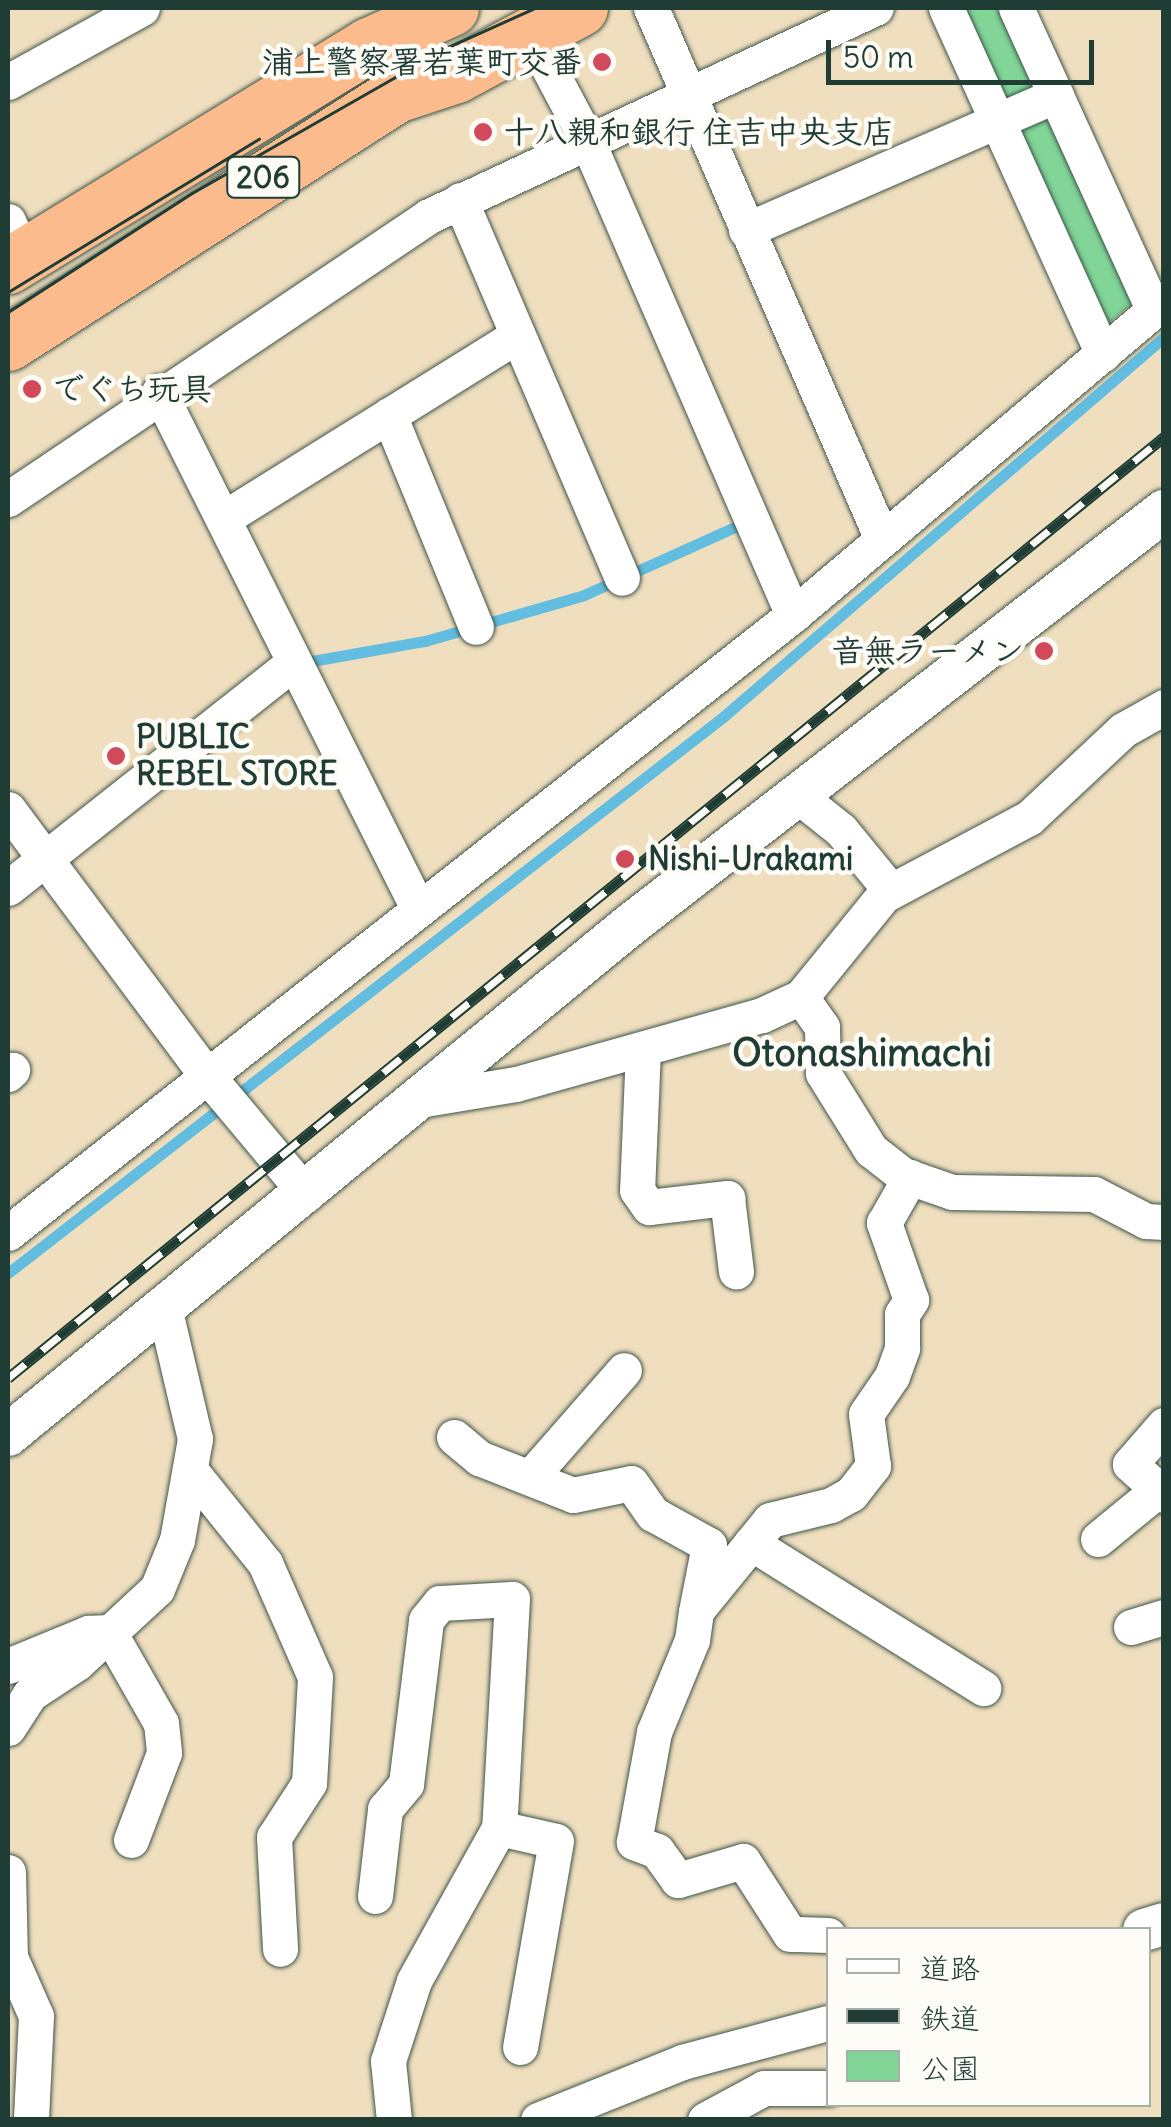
<!DOCTYPE html>
<meta charset="utf-8">
<style>
body{margin:0}
#map{position:relative;width:1171px;height:2127px;overflow:hidden;background:#f0dfbf;font-family:Delius,"Klee One",sans-serif}
div>[style]{position:absolute}
.green>*{inset:0;background:#81d597}
.stream>*{height:11px;margin:-5.5px;padding:0 5.5px;transform-origin:5.5px;border-radius:5.5px;background:#63bde0}
.roads{filter:drop-shadow(0 0 2px #3e5549) drop-shadow(0 0 2px #3e5549)}
.minor>*{height:35px;margin:-17.5px;padding:0 17.5px;transform-origin:17.5px;border-radius:17.5px;background:#fff}
.tertiary>*{height:42px;margin:-21px;padding:0 21px;transform-origin:21px;border-radius:21px;background:#fff}
.trunk>*{height:55px;margin:-27.5px;padding:0 27.5px;transform-origin:27.5px;border-radius:27.5px;background:#fbbb8d}
.tram>*{height:2.5px;margin:-1.25px;padding:0 1.25px;transform-origin:1.25px;border-radius:1.25px;background:#1f3d34}
.rail>*{height:11px;margin-top:-5.5px;transform-origin:0;background:repeating-linear-gradient(90deg,#fdfcf7 0 22px,#1f3d34 0 44px);box-sizing:border-box;border-block:2px solid #1f3d34}
.dots>*{width:28px;height:28px;translate:-50% -50%;box-sizing:border-box;border:5px solid #fdfcf7;border-radius:50%}
span{translate:-50% -50%;white-space:nowrap;text-align:center;line-height:1.15;-webkit-text-stroke:9px #fdfcf7;paint-order:stroke}
.shield-label span{padding:2px 8px;background:#fdfcf7;border:2px solid;border-radius:8px;-webkit-text-stroke-width:0}
.shield-label{font-size:30px;color:#1f3d34;font-weight:700}
.poi-label{font-size:32px;color:#1f3d34;font-weight:700}
.right{translate:-100% -50%;text-align:right}
.left{translate:0 -50%;text-align:left}
.quarter-label{font-size:38px;color:#1f3d34;font-weight:700}
.frame{position:absolute;inset:0;border:10px solid #1f3d34;pointer-events:none}
.legend{position:absolute;left:826px;top:1927px;width:325px;height:180px;box-sizing:border-box;background:#fdfcf7;border:2px solid #a4b0a9;margin:0;padding:12px 18px;list-style:none;font-size:30px;color:#1f3d34}
.legend li{display:flex;align-items:center;gap:20px;height:50px}
.legend b{width:50px;border:2px solid #a4b0a9}
.scale{position:absolute;left:826px;top:40px;width:268px;height:45px;box-sizing:border-box;border:5px solid #1f3d34;border-top:0;padding-left:12px;font-size:30px;line-height:35px;white-space:nowrap;color:#1f3d34;-webkit-text-stroke:8px #fdfcf7;paint-order:stroke}
</style>
<div id="map">
<div class="green">
<i style="clip-path:polygon(955px 8px,1010px 8px,1046px 89px,999px 109px)"></i>
<i style="clip-path:polygon(1053px 104px,1139px 298px,1101px 329px,1004px 122px)"></i>
</div>
<div class="stream">
<i style="left:301px;top:663px;width:126px;rotate:-10.1deg"></i>
<i style="left:425px;top:641px;width:166px;rotate:-16.1deg"></i>
<i style="left:584px;top:595px;width:180px;rotate:-24.3deg"></i>
<i style="left:8px;top:1273px;width:906px;rotate:-37.87deg"></i>
<i style="left:723px;top:717px;width:582px;rotate:-40.75deg"></i>
</div>
<div class="roads">
<div class="minor">
<i style="left:651px;top:8px;width:579px;rotate:66.49deg"></i>
<i style="left:946px;top:8px;width:380px;rotate:65.6deg"></i>
<i style="left:1016px;top:8px;width:328px;rotate:65.5deg"></i>
<i style="left:529px;top:31px;width:121px;rotate:62deg"></i>
<i style="left:586px;top:138px;width:520px;rotate:66.54deg"></i>
<i style="left:8px;top:82px;width:153px;rotate:-28.9deg"></i>
<i style="left:460px;top:200px;width:411px;rotate:66.8deg"></i>
<i style="left:8px;top:221px;width:38px;rotate:65deg"></i>
<i style="left:746px;top:230px;width:338px;rotate:-23.5deg"></i>
<i style="left:159px;top:392px;width:575px;rotate:63.35deg"></i>
<i style="left:389px;top:415px;width:229px;rotate:67.7deg"></i>
<i style="left:8px;top:499px;width:507px;rotate:-33.91deg"></i>
<i style="left:429px;top:216px;width:493px;rotate:-25deg"></i>
<i style="left:224px;top:518px;width:346px;rotate:-31.9deg"></i>
<i style="left:797px;top:795px;width:56px;rotate:38.5deg"></i>
<i style="left:841px;top:830px;width:79px;rotate:50.7deg"></i>
<i style="left:8px;top:809px;width:329px;rotate:53.3deg"></i>
<i style="left:205px;top:1073px;width:158px;rotate:50.1deg"></i>
<i style="left:8px;top:888px;width:362px;rotate:-38.3deg"></i>
<i style="left:801px;top:997px;width:37px;rotate:55deg"></i>
<i style="left:822px;top:1027px;width:46px;rotate:88.8deg"></i>
<i style="left:823px;top:1073px;width:91px;rotate:58.1deg"></i>
<i style="left:871px;top:1150px;width:41px;rotate:38deg"></i>
<i style="left:903px;top:1175px;width:52px;rotate:19.1deg"></i>
<i style="left:952px;top:1192px;width:142px;rotate:0.8deg"></i>
<i style="left:1094px;top:1194px;width:59px;rotate:27.4deg"></i>
<i style="left:1146px;top:1221px;width:18px;rotate:3deg"></i>
<i style="left:643px;top:1049px;width:141px;rotate:92.4deg"></i>
<i style="left:637px;top:1190px;width:21px;rotate:55deg"></i>
<i style="left:649px;top:1207px;width:79px;rotate:-6.6deg"></i>
<i style="left:727px;top:1198px;width:74px;rotate:83deg"></i>
<i style="left:8px;top:1074px;width:6px;rotate:-45deg"></i>
<i style="left:419px;top:1100px;width:98px;rotate:-9.4deg"></i>
<i style="left:516px;top:1084px;width:255px;rotate:-15.7deg"></i>
<i style="left:762px;top:1015px;width:43px;rotate:-24.8deg"></i>
<i style="left:801px;top:997px;width:132px;rotate:-50.9deg"></i>
<i style="left:884px;top:895px;width:164px;rotate:-28deg"></i>
<i style="left:1029px;top:818px;width:129px;rotate:-43.1deg"></i>
<i style="left:1123px;top:730px;width:47px;rotate:-29.3deg"></i>
<i style="left:8px;top:1233px;width:999px;rotate:-38.21deg"></i>
<i style="left:793px;top:615px;width:485px;rotate:-40.2deg"></i>
<i style="left:1164px;top:1425px;width:52px;rotate:131.1deg"></i>
<i style="left:1130px;top:1464px;width:46px;rotate:42.4deg"></i>
<i style="left:454px;top:1437px;width:33px;rotate:40deg"></i>
<i style="left:479px;top:1458px;width:101px;rotate:21.5deg"></i>
<i style="left:573px;top:1495px;width:59px;rotate:-11.7deg"></i>
<i style="left:631px;top:1483px;width:38px;rotate:55deg"></i>
<i style="left:653px;top:1514px;width:64px;rotate:29deg"></i>
<i style="left:709px;top:1545px;width:62px;rotate:101.1deg"></i>
<i style="left:191px;top:1471px;width:118px;rotate:51.2deg"></i>
<i style="left:265px;top:1563px;width:124px;rotate:66.3deg"></i>
<i style="left:315px;top:1677px;width:106px;rotate:93.2deg"></i>
<i style="left:309px;top:1783px;width:64px;rotate:122.9deg"></i>
<i style="left:274px;top:1837px;width:112px;rotate:86.9deg"></i>
<i style="left:533px;top:1474px;width:138px;rotate:-48.8deg"></i>
<i style="left:1098px;top:1539px;width:80px;rotate:-39.4deg"></i>
<i style="left:751px;top:1543px;width:274px;rotate:32deg"></i>
<i style="left:1131px;top:1627px;width:34px;rotate:-17deg"></i>
<i style="left:8px;top:1666px;width:87px;rotate:-22.4deg"></i>
<i style="left:88px;top:1633px;width:21px;rotate:-3deg"></i>
<i style="left:109px;top:1632px;width:105px;rotate:60.3deg"></i>
<i style="left:161px;top:1723px;width:30px;rotate:84deg"></i>
<i style="left:164px;top:1753px;width:93px;rotate:110.8deg"></i>
<i style="left:8px;top:1728px;width:40px;rotate:-57.1deg"></i>
<i style="left:30px;top:1694px;width:56px;rotate:-33.4deg"></i>
<i style="left:77px;top:1663px;width:109px;rotate:-42.8deg"></i>
<i style="left:157px;top:1589px;width:53px;rotate:-67.8deg"></i>
<i style="left:177px;top:1540px;width:103px;rotate:-79.9deg"></i>
<i style="left:195px;top:1439px;width:131px;rotate:-103.2deg"></i>
<i style="left:499px;top:1828px;width:58px;rotate:12.8deg"></i>
<i style="left:556px;top:1841px;width:209px;rotate:99.9deg"></i>
<i style="left:8px;top:1872px;width:85px;rotate:88.7deg"></i>
<i style="left:10px;top:1957px;width:64px;rotate:66.2deg"></i>
<i style="left:36px;top:2016px;width:104px;rotate:92.8deg"></i>
<i style="left:375px;top:1896px;width:88px;rotate:-83.4deg"></i>
<i style="left:385px;top:1809px;width:33px;rotate:-50deg"></i>
<i style="left:406px;top:1784px;width:165px;rotate:-83deg"></i>
<i style="left:426px;top:1620px;width:22px;rotate:-51deg"></i>
<i style="left:440px;top:1603px;width:72px;rotate:-3.2deg"></i>
<i style="left:512px;top:1599px;width:229px;rotate:93.2deg"></i>
<i style="left:499px;top:1828px;width:175px;rotate:119.1deg"></i>
<i style="left:414px;top:1981px;width:84px;rotate:108deg"></i>
<i style="left:388px;top:2061px;width:59px;rotate:84.2deg"></i>
<i style="left:828px;top:1935px;width:38px;rotate:-178deg"></i>
<i style="left:790px;top:1934px;width:87px;rotate:-122.8deg"></i>
<i style="left:743px;top:1861px;width:68px;rotate:163.7deg"></i>
<i style="left:678px;top:1880px;width:36px;rotate:-126deg"></i>
<i style="left:657px;top:1851px;width:25px;rotate:-159deg"></i>
<i style="left:634px;top:1842px;width:112px;rotate:-79.7deg"></i>
<i style="left:654px;top:1732px;width:100px;rotate:-67.6deg"></i>
<i style="left:692px;top:1640px;width:29px;rotate:-82deg"></i>
<i style="left:696px;top:1611px;width:117px;rotate:-50.9deg"></i>
<i style="left:770px;top:1520px;width:63px;rotate:-13.8deg"></i>
<i style="left:831px;top:1505px;width:23px;rotate:-29deg"></i>
<i style="left:851px;top:1494px;width:36px;rotate:-52deg"></i>
<i style="left:873px;top:1466px;width:52px;rotate:-97.7deg"></i>
<i style="left:866px;top:1414px;width:46px;rotate:-55.6deg"></i>
<i style="left:892px;top:1376px;width:30px;rotate:-70deg"></i>
<i style="left:902px;top:1348px;width:34px;rotate:-90deg"></i>
<i style="left:902px;top:1314px;width:17px;rotate:-57deg"></i>
<i style="left:911px;top:1300px;width:82px;rotate:-109.3deg"></i>
<i style="left:884px;top:1223px;width:53px;rotate:-60.5deg"></i>
<i style="left:538px;top:2120px;width:155px;rotate:-21.9deg"></i>
<i style="left:682px;top:2062px;width:151px;rotate:-15deg"></i>
<i style="left:705px;top:2120px;width:67px;rotate:-28.5deg"></i>
<i style="left:764px;top:2088px;width:64px"></i>
</div>
<div class="tertiary">
<i style="left:8px;top:1435px;width:804px;rotate:-39.35deg"></i>
<i style="left:630px;top:925px;width:676px;rotate:-37.79deg"></i>
<i style="left:1144px;top:1930px;width:21px;rotate:-17deg"></i>
</div>
<div class="trunk">
<i style="left:8px;top:266px;width:423px;rotate:-31.5deg"></i>
<i style="left:369px;top:45px;width:90px;rotate:-24.3deg"></i>
<i style="left:8px;top:343px;width:460px;rotate:-32.6deg"></i>
<i style="left:396px;top:95px;width:63px;rotate:-18.4deg"></i>
<i style="left:456px;top:75px;width:141px;rotate:-28.4deg"></i>
</div>
</div>
<div class="tram">
<i style="left:8px;top:292px;width:294px;rotate:-31.4deg"></i>
<i style="left:8px;top:312px;width:219px;rotate:-32.9deg"></i>
<i style="left:192px;top:193px;width:290px;rotate:-29.7deg"></i>
<i style="left:444px;top:49px;width:100px;rotate:-24.3deg"></i>
</div>
<div class="rail">
<i style="left:8px;top:1378px;width:1491px;rotate:-39.15deg"></i>
</div>
<div class="dots">
<i style="left:602px;top:62px;background:#d1495b"></i>
<i style="left:483px;top:132px;background:#d1495b"></i>
<i style="left:32px;top:389px;background:#d1495b"></i>
<i style="left:1044px;top:651px;background:#d1495b"></i>
<i style="left:116px;top:756px;background:#d1495b"></i>
<i style="left:625px;top:859px;background:#d1495b"></i>
</div>
<div class="shield-label">
<span style="left:263px;top:177px">206</span>
</div>
<div class="poi-label">
<span class="right" style="left:582px;top:62px">浦上警察署若葉町交番</span>
<span class="left" style="left:503px;top:132px">十八親和銀行 住吉中央支店</span>
<span class="left" style="left:52px;top:389px">でぐち玩具</span>
<span class="right" style="left:1024px;top:651px">音無ラーメン</span>
<span class="left" style="left:136px;top:756px">PUBLIC<br>REBEL STORE</span>
<span class="left" style="left:648px;top:859px">Nishi-Urakami</span>
</div>
<div class="quarter-label">
<span style="left:862px;top:1053px">Otonashimachi</span>
</div>
<div class="frame"></div>
<ul class="legend">
<li><b style="height:12px;background:#fff"></b>道路</li>
<li><b style="height:12px;background:#1f3d34"></b>鉄道</li>
<li><b style="height:28px;background:#81d597"></b>公園</li>
</ul>
<div class="scale">50 m</div>
</div>
